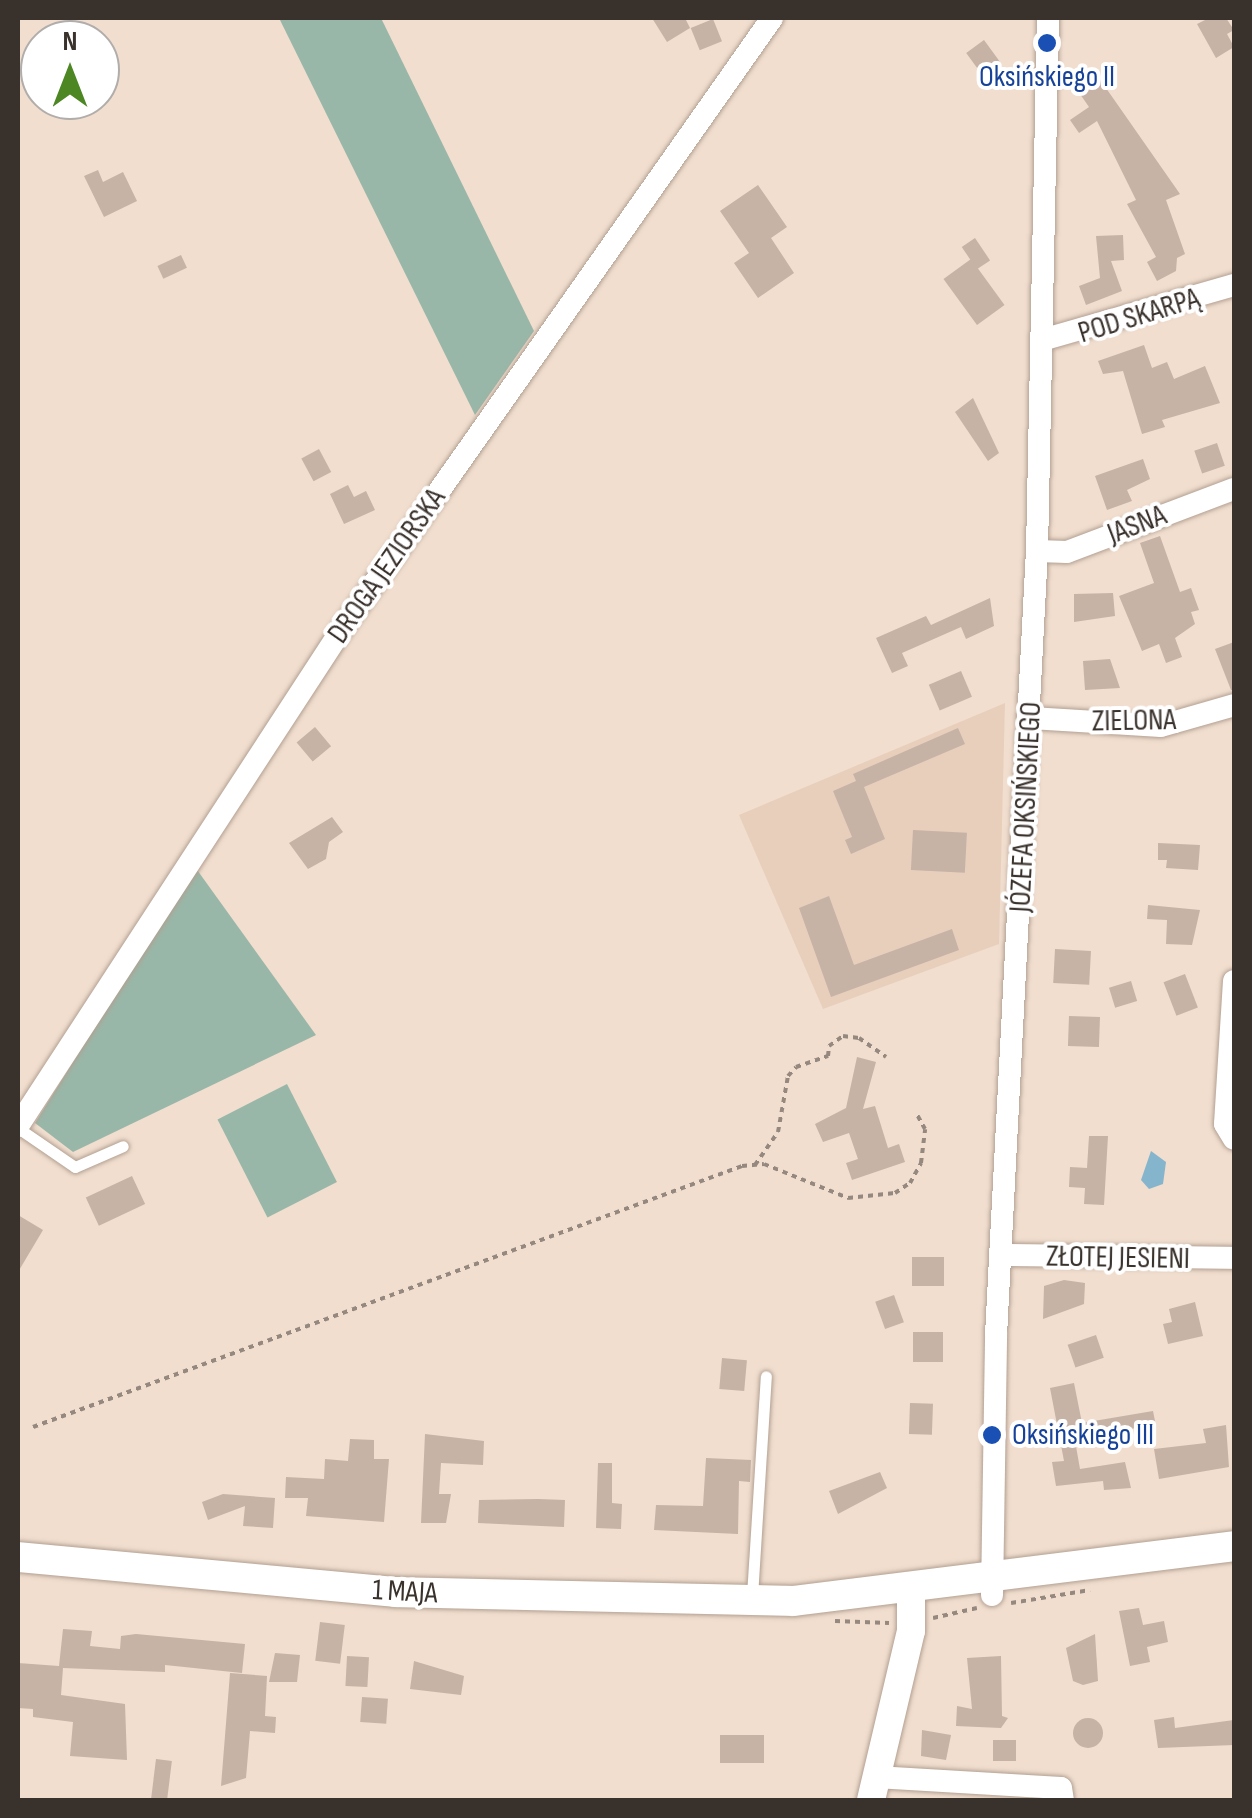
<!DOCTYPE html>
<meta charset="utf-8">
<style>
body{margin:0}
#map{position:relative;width:1252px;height:1818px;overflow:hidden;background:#f1decf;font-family:"Sofia Sans Condensed",sans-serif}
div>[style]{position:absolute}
.built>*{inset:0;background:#e8cfbc}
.green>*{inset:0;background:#99b7a8;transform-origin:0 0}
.water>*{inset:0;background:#85b5cc}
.building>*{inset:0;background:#c7b2a6;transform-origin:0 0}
.round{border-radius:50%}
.path>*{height:4px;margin-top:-2px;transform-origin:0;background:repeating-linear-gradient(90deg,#95887e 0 5px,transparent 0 10px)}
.roads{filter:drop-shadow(0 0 2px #b2a092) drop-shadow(0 0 2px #b2a092)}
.service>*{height:11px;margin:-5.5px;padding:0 5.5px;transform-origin:5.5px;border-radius:5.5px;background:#fff}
.minor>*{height:22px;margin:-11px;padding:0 11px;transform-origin:11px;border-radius:11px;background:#fff}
.tertiary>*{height:28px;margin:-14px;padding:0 14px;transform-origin:14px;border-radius:14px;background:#fff}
.secondary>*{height:30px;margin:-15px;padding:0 15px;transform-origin:15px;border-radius:15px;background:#fff}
.dots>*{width:28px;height:28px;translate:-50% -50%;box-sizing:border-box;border:5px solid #fff;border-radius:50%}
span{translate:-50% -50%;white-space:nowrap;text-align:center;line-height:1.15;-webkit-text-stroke:8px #fff;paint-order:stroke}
.transit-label{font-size:30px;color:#164399}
.left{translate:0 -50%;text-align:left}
.street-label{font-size:30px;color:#39312c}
.frame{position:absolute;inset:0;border:20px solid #39312c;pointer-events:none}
.north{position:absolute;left:20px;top:20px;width:100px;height:100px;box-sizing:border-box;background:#fff;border:2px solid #b0adab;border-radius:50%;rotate:0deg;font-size:28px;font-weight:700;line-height:40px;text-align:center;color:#39312c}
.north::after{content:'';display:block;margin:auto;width:35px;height:45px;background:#4d8723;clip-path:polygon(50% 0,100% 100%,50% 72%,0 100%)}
</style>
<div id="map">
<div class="built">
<i style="clip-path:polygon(1005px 703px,999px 944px,823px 1009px,739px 815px)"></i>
</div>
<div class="green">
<i style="clip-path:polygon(279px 18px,381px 18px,534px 331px,475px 415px)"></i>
<i style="clip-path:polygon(195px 867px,316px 1035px,73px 1152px,35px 1123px)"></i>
<i style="left:287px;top:1084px;width:110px;height:78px;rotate:63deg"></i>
</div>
<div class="water">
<i style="clip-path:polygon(1151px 1151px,1166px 1162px,1163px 1184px,1149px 1189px,1141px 1180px)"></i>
</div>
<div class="building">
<i style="clip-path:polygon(652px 18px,685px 18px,690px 28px,667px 42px)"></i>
<i style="clip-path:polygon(1209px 18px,1226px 18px,1234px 30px,1227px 34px,1234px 47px,1216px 58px,1197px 24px)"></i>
<i style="left:713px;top:19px;width:24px;height:24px;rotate:68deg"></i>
<i style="left:984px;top:40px;width:27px;height:22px;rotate:54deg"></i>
<i style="clip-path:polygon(1092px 68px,1180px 194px,1166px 200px,1185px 254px,1177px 258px,1176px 271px,1157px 281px,1147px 262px,1156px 257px,1127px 204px,1136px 200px,1097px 121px,1079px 133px,1070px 120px,1089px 107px,1071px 81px)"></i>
<i style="clip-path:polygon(98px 170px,103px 182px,123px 172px,137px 201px,104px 217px,84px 176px)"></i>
<i style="clip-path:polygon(758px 185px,787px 227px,771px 238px,794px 273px,758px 298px,734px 263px,749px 253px,720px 211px)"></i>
<i style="clip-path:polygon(1123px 235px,1124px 260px,1111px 261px,1122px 291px,1086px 305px,1079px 286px,1100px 278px,1096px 236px)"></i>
<i style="left:975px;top:238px;width:27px;height:16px;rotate:56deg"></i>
<i style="left:181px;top:255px;width:14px;height:26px;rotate:65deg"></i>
<i style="left:971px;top:259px;width:57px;height:34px;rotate:54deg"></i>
<i style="clip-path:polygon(1144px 345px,1152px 368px,1167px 362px,1174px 379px,1205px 366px,1220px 403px,1162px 420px,1165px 427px,1142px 434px,1123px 371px,1103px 374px,1098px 361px)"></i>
<i style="clip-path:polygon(973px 398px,999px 453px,988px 461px,955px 412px)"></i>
<i style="left:1217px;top:443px;width:24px;height:24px;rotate:71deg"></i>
<i style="left:319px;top:449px;width:26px;height:20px;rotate:62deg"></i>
<i style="clip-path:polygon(1143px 459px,1150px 479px,1127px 490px,1132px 501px,1107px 510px,1095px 476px)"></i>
<i style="clip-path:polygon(348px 485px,354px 497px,366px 491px,375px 510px,344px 524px,330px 494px)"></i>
<i style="clip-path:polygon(1160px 536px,1180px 592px,1191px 588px,1199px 610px,1191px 612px,1195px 624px,1175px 638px,1182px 657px,1166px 663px,1159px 644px,1142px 651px,1119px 596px,1154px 583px,1140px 543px)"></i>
<i style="clip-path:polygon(1113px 593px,1115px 616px,1074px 622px,1074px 594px)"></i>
<i style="clip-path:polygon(990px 598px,994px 626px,966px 639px,961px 627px,902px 653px,908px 666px,892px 673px,876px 638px,926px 616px,931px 625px)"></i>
<i style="clip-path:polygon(1234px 642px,1234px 690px,1231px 690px,1215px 649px)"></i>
<i style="clip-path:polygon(1110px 659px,1120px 688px,1085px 690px,1083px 661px)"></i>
<i style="left:961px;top:671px;width:28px;height:35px;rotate:67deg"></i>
<i style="left:315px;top:727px;width:25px;height:24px;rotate:50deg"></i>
<i style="clip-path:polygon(958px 728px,965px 744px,864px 787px,885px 839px,851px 854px,845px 840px,852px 837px,833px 791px,856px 781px,853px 774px)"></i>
<i style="clip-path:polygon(332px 817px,343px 832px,329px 842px,326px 859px,308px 869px,289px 843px)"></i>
<i style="left:913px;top:830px;width:54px;height:40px;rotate:3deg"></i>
<i style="clip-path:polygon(1158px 843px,1200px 845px,1198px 870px,1166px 868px,1167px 860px,1158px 860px)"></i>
<i style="clip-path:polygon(829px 896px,854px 965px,952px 929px,959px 950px,831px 997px,799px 908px)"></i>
<i style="clip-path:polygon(1148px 905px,1200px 910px,1192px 945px,1166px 944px,1167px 920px,1147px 919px)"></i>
<i style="left:1055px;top:949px;width:36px;height:34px;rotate:3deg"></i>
<i style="left:1185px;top:974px;width:36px;height:23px;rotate:69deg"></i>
<i style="left:1131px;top:981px;width:21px;height:23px;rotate:73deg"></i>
<i style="left:1069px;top:1016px;width:31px;height:30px;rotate:2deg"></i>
<i style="clip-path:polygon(857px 1057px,876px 1062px,863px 1109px,875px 1106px,888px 1148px,899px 1144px,905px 1162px,852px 1180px,846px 1163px,858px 1159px,849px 1133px,823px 1142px,815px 1124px,846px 1108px)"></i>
<i style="clip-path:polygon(1089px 1136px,1108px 1136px,1104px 1205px,1084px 1204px,1085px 1188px,1069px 1187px,1070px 1167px,1087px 1168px)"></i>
<i style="left:132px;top:1176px;width:31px;height:51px;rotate:65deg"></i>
<i style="clip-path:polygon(18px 1215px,43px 1230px,18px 1272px)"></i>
<i style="left:912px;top:1257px;width:32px;height:29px"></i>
<i style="clip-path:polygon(1064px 1280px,1085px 1283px,1084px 1304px,1043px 1319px,1044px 1286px)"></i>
<i style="left:894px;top:1295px;width:29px;height:20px;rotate:70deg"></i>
<i style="clip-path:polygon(1195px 1302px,1203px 1336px,1168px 1344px,1163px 1324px,1172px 1322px,1169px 1309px)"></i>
<i style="left:913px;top:1332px;width:30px;height:30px"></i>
<i style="left:1096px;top:1335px;width:24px;height:30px;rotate:71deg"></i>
<i style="left:722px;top:1358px;width:25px;height:31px;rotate:5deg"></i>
<i style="clip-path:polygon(1074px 1383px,1082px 1423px,1153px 1411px,1156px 1426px,1074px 1435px,1080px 1469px,1125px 1462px,1131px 1488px,1104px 1490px,1103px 1481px,1056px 1486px,1052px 1462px,1064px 1461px,1050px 1388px)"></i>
<i style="left:910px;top:1403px;width:23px;height:31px;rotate:2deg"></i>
<i style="clip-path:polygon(1226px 1425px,1229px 1467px,1159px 1479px,1154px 1449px,1206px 1443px,1203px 1429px)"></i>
<i style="clip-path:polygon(425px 1434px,484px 1441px,483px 1465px,441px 1463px,439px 1494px,451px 1494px,446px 1523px,421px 1523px)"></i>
<i style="clip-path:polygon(350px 1439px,374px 1440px,374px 1459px,389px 1459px,384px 1522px,306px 1516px,308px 1498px,285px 1498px,286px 1477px,324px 1479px,325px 1459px,348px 1461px)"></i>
<i style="clip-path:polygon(706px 1458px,751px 1460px,750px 1482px,739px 1481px,738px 1534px,654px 1530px,656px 1505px,703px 1506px)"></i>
<i style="clip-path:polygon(598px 1463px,612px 1463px,612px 1503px,622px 1504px,621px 1529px,596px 1528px)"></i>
<i style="clip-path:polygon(880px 1472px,887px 1488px,838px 1514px,829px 1491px)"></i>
<i style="clip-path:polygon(223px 1494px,275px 1498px,273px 1528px,243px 1526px,245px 1506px,208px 1520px,202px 1502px)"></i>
<i style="clip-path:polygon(538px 1499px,565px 1500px,564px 1527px,478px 1523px,479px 1500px)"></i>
<i style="clip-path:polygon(1139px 1608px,1143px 1625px,1164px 1621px,1168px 1642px,1147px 1647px,1150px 1662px,1130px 1666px,1119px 1611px)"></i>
<i style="left:320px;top:1622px;width:25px;height:39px;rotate:7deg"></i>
<i style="clip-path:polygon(63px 1629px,92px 1631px,90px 1646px,120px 1649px,121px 1636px,136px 1634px,245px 1644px,242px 1673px,165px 1665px,165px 1672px,63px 1668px,61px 1695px,125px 1704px,127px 1760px,70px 1756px,73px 1722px,33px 1717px,33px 1709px,18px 1708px,18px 1663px,59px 1666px)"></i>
<i style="clip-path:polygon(1095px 1634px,1098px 1681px,1083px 1685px,1073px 1681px,1066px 1648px)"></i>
<i style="clip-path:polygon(275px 1653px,300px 1655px,297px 1682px,269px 1682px)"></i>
<i style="left:347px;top:1656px;width:22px;height:30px;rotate:3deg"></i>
<i style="clip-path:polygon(1001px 1656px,1002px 1716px,1008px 1718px,1001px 1728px,956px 1726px,957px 1706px,972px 1709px,967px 1658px)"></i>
<i style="clip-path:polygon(414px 1661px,464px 1676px,461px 1695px,410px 1689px)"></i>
<i style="clip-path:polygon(230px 1673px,267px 1676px,265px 1716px,276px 1717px,275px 1733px,250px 1731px,246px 1778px,221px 1786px)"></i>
<i style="left:362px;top:1697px;width:26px;height:25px;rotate:4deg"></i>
<i style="clip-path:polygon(1174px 1717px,1175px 1728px,1234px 1720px,1234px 1745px,1158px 1748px,1154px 1720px)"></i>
<i class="round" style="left:1073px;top:1718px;width:30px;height:30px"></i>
<i style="clip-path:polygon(922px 1730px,951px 1735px,946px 1760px,921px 1756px)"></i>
<i style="left:720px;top:1735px;width:44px;height:28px"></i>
<i style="left:993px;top:1740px;width:23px;height:21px"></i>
<i style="left:156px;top:1759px;width:16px;height:41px;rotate:7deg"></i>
</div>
<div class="path">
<i style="left:755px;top:1165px;width:40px;rotate:-55.1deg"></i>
<i style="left:778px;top:1132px;width:57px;rotate:-79.9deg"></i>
<i style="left:788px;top:1076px;width:12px;rotate:-48deg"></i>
<i style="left:796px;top:1067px;width:34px;rotate:-19deg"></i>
<i style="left:828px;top:1056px;width:10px;rotate:-84deg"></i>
<i style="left:829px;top:1046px;width:17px;rotate:-36deg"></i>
<i style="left:843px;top:1036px;width:16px;rotate:7deg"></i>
<i style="left:859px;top:1038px;width:33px;rotate:35deg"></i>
<i style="left:33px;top:1427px;width:756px;rotate:-20.21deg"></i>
<i style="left:742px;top:1166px;width:22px;rotate:-5deg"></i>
<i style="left:764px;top:1164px;width:91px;rotate:22deg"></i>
<i style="left:848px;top:1198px;width:47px;rotate:-6.1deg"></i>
<i style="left:895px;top:1193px;width:18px;rotate:-34deg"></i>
<i style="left:910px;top:1183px;width:23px;rotate:-61deg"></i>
<i style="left:921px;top:1163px;width:34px;rotate:-83deg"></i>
<i style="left:925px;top:1129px;width:18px;rotate:-119deg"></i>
<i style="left:1011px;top:1603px;width:80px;rotate:-9.3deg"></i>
<i style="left:933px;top:1618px;width:45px;rotate:-12.8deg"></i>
<i style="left:835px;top:1621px;width:54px;rotate:2.1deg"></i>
</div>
<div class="roads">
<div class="service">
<i style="left:18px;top:1128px;width:69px;rotate:34.4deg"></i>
<i style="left:75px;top:1167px;width:52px;rotate:-23.6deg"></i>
<i style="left:752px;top:1596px;width:220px;rotate:-86.4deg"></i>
</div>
<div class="minor">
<i style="left:1042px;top:340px;width:200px;rotate:-16deg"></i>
<i style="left:1037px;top:551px;width:30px;rotate:2deg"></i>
<i style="left:1067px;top:552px;width:178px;rotate:-20.7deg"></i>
<i style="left:1031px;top:718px;width:130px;rotate:3.5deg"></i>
<i style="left:1161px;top:726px;width:76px;rotate:-16deg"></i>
<i style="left:1234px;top:981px;width:143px;rotate:93.6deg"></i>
<i style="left:1225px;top:1124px;width:17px;rotate:59deg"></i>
<i style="left:18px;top:1126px;width:593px;rotate:-56.9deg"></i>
<i style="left:342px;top:629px;width:747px;rotate:-54.86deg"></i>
<i style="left:1001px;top:1255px;width:233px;rotate:0.7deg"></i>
<i style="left:992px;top:1595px;width:260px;rotate:-89.1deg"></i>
<i style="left:996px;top:1335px;width:785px;rotate:-87.01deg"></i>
<i style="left:1037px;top:551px;width:533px;rotate:-88.82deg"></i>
<i style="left:876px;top:1777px;width:185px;rotate:3.4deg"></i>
<i style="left:1061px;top:1788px;width:12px;rotate:81deg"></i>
</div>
<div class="tertiary">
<i style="left:871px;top:1800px;width:174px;rotate:-76.7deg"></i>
<i style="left:911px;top:1631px;width:40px;rotate:-90deg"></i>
</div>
<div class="secondary">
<i style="left:18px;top:1557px;width:379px;rotate:5.3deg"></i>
<i style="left:395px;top:1592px;width:398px;rotate:1.3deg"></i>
<i style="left:793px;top:1601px;width:444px;rotate:-7.1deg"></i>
</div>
</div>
<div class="dots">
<i style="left:1047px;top:43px;background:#1a4fb4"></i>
<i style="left:992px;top:1435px;background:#1a4fb4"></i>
</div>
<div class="transit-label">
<span style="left:1047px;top:77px">Oksińskiego II</span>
<span class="left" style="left:1012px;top:1435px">Oksińskiego III</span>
</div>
<div class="street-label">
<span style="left:1139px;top:316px;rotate:-17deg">POD SKARPĄ</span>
<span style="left:1137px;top:525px;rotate:-21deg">JASNA</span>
<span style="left:387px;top:566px;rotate:-55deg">DROGA JEZIORSKA</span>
<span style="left:1134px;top:721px;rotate:-1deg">ZIELONA</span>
<span style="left:1026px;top:807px;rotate:-87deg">JÓZEFA OKSIŃSKIEGO</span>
<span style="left:1118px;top:1258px;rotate:1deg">ZŁOTEJ JESIENI</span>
<span style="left:405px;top:1592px;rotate:3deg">1 MAJA</span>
</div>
<div class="frame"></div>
<div class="north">N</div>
</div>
